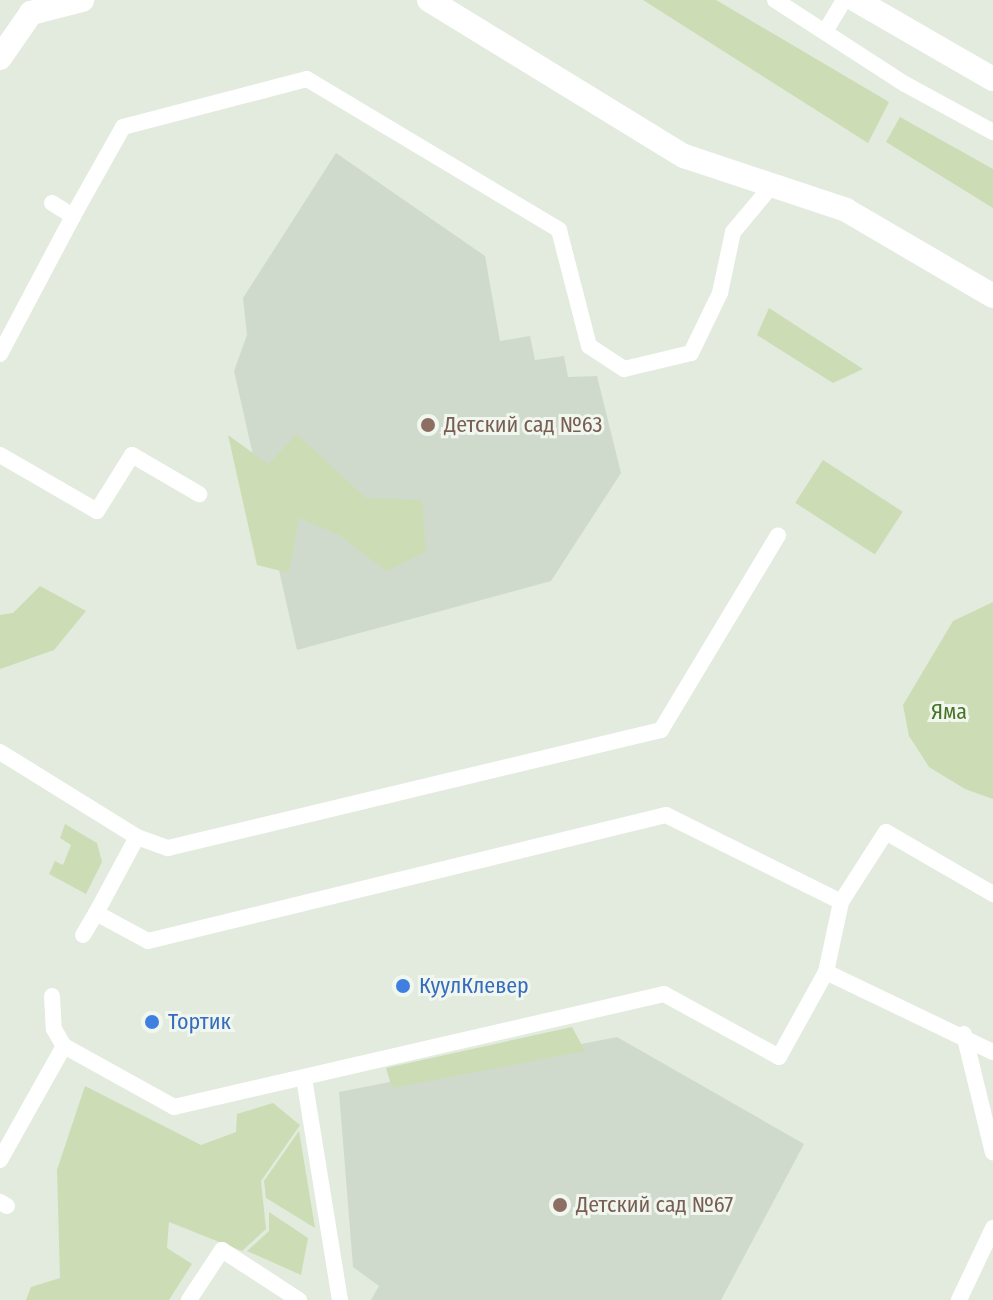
<!DOCTYPE html>
<meta charset="utf-8">
<style>
body{margin:0}
#map{position:relative;width:993px;height:1300px;overflow:hidden;background:#e2ebde;font-family:"Fira Sans Condensed",sans-serif}
div>[style]{position:absolute}
.built>*{inset:0;background:#d0dacc}
.green>*{inset:0;background:#ccddb5;transform-origin:0 0}
.lane>*{height:16px;margin:-8px;padding:0 8px;transform-origin:8px;border-radius:8px;background:#fff}
.street>*{height:24px;margin:-12px;padding:0 12px;transform-origin:12px;border-radius:12px;background:#fff}
.dots>*{width:22px;height:22px;translate:-50% -50%;box-sizing:border-box;border:4px solid #f1f7ee;border-radius:50%}
span{translate:-50% -50%;white-space:nowrap;text-align:center;line-height:1.15;-webkit-text-stroke:6px #f1f7ee;paint-order:stroke}
.education-label{font-size:22px;color:#785e54}
.left{translate:0 -50%;text-align:left}
.park-label{font-size:22px;color:#497427}
.shop-label{font-size:22px;color:#366cbe}
</style>
<div id="map">
<div class="built">
<i style="clip-path:polygon(336px 153px,485px 256px,500px 341px,530px 336px,535px 360px,564px 356px,568px 377px,597px 376px,621px 473px,551px 581px,297px 650px,234px 371px,247px 335px,243px 298px)"></i>
<i style="clip-path:polygon(617px 1037px,804px 1144px,721px 1300px,371px 1300px,379px 1286px,353px 1267px,339px 1092px)"></i>
</div>
<div class="green">
<i style="clip-path:polygon(643px 0,716px 0,889px 102px,868px 143px)"></i>
<i style="clip-path:polygon(900px 117px,993px 169px,993px 208px,886px 142px)"></i>
<i style="clip-path:polygon(769px 308px,863px 369px,833px 383px,757px 335px)"></i>
<i style="clip-path:polygon(297px 434px,366px 498px,422px 500px,426px 552px,386px 571px,339px 535px,299px 518px,289px 573px,257px 565px,228px 435px,268px 464px)"></i>
<i style="left:823px;top:460px;width:95px;height:51px;rotate:33deg"></i>
<i style="clip-path:polygon(40px 586px,86px 611px,54px 650px,0 669px,0 615px,13px 613px)"></i>
<i style="clip-path:polygon(993px 602px,993px 799px,965px 789px,929px 767px,909px 736px,903px 705px,953px 621px)"></i>
<i style="clip-path:polygon(65px 824px,97px 843px,102px 862px,86px 894px,49px 874px,55px 861px,63px 865px,71px 845px,60px 838px)"></i>
<i style="clip-path:polygon(572px 1027px,585px 1051px,392px 1088px,386px 1068px)"></i>
<i style="clip-path:polygon(85px 1086px,201px 1145px,236px 1132px,237px 1114px,273px 1103px,300px 1125px,261px 1181px,266px 1229px,242px 1251px,169px 1222px,167px 1248px,192px 1264px,169px 1300px,26px 1300px,31px 1287px,60px 1278px,57px 1170px)"></i>
<i style="clip-path:polygon(299px 1131px,315px 1228px,266px 1198px,264px 1181px)"></i>
<i style="clip-path:polygon(269px 1212px,308px 1238px,301px 1275px,247px 1251px,269px 1231px)"></i>
</div>
<div class="lane">
<i style="left:775px;top:0;width:155px;rotate:32.9deg"></i>
<i style="left:905px;top:84px;width:100px;rotate:28.6deg"></i>
<i style="left:826px;top:30px;width:35px;rotate:-59deg"></i>
<i style="left:52px;top:203px;width:25px;rotate:32deg"></i>
<i style="left:73px;top:216px;width:102px;rotate:-60.7deg"></i>
<i style="left:123px;top:127px;width:190px;rotate:-14.6deg"></i>
<i style="left:307px;top:79px;width:294px;rotate:30.9deg"></i>
<i style="left:559px;top:230px;width:120px;rotate:75.5deg"></i>
<i style="left:589px;top:346px;width:42px;rotate:33.3deg"></i>
<i style="left:624px;top:369px;width:69px;rotate:-13.4deg"></i>
<i style="left:691px;top:353px;width:67px;rotate:-64.2deg"></i>
<i style="left:720px;top:293px;width:62px;rotate:-78deg"></i>
<i style="left:733px;top:232px;width:64px;rotate:-50.1deg"></i>
<i style="left:0;top:354px;width:156px;rotate:-62.1deg"></i>
<i style="left:0;top:455px;width:112px;rotate:30deg"></i>
<i style="left:97px;top:511px;width:66px;rotate:-58deg"></i>
<i style="left:132px;top:455px;width:78px;rotate:30.2deg"></i>
<i style="left:0;top:752px;width:161px;rotate:31.8deg"></i>
<i style="left:137px;top:837px;width:33px;rotate:20deg"></i>
<i style="left:168px;top:848px;width:507px;rotate:-13.46deg"></i>
<i style="left:661px;top:730px;width:227px;rotate:-59deg"></i>
<i style="left:137px;top:837px;width:86px;rotate:118.3deg"></i>
<i style="left:96px;top:913px;width:59px;rotate:28.3deg"></i>
<i style="left:148px;top:941px;width:533px;rotate:-13.67deg"></i>
<i style="left:666px;top:815px;width:195px;rotate:26.4deg"></i>
<i style="left:83px;top:935px;width:26px;rotate:-59deg"></i>
<i style="left:826px;top:972px;width:185px;rotate:25.6deg"></i>
<i style="left:52px;top:996px;width:33px;rotate:87deg"></i>
<i style="left:54px;top:1029px;width:20px;rotate:60deg"></i>
<i style="left:64px;top:1046px;width:126px;rotate:29deg"></i>
<i style="left:174px;top:1107px;width:503px;rotate:-12.99deg"></i>
<i style="left:664px;top:994px;width:131px;rotate:28.7deg"></i>
<i style="left:779px;top:1057px;width:97px;rotate:-61.1deg"></i>
<i style="left:826px;top:972px;width:72px;rotate:-77.9deg"></i>
<i style="left:841px;top:902px;width:83px;rotate:-57.3deg"></i>
<i style="left:886px;top:832px;width:124px;rotate:30.1deg"></i>
<i style="left:964px;top:1034px;width:122px;rotate:76.3deg"></i>
<i style="left:304px;top:1078px;width:225px;rotate:80.8deg"></i>
<i style="left:0;top:1160px;width:131px;rotate:-60.7deg"></i>
<i style="left:0;top:1202px;width:8px;rotate:30deg"></i>
<i style="left:189px;top:1300px;width:60px;rotate:-56.6deg"></i>
<i style="left:222px;top:1250px;width:92px;rotate:33deg"></i>
<i style="left:959px;top:1300px;width:80px;rotate:-64.7deg"></i>
</div>
<div class="street">
<i style="left:429px;top:0;width:299px;rotate:31.5deg"></i>
<i style="left:684px;top:156px;width:171px;rotate:18.4deg"></i>
<i style="left:846px;top:210px;width:170px;rotate:30.3deg"></i>
<i style="left:856px;top:0;width:158px;rotate:30deg"></i>
<i style="left:0;top:58px;width:55px;rotate:-55.4deg"></i>
<i style="left:31px;top:13px;width:53px;rotate:-14.3deg"></i>
</div>
<div class="dots">
<i style="left:428px;top:425px;background:#8d6e63"></i>
<i style="left:403px;top:986px;background:#3f7fe0"></i>
<i style="left:152px;top:1022px;background:#3f7fe0"></i>
<i style="left:560px;top:1205px;background:#8d6e63"></i>
</div>
<div class="education-label">
<span class="left" style="left:444px;top:425px">Детский сад №63</span>
<span class="left" style="left:576px;top:1205px">Детский сад №67</span>
</div>
<div class="park-label">
<span style="left:949px;top:712px">Яма</span>
</div>
<div class="shop-label">
<span class="left" style="left:419px;top:986px">КуулКлевер</span>
<span class="left" style="left:168px;top:1022px">Тортик</span>
</div>
</div>
